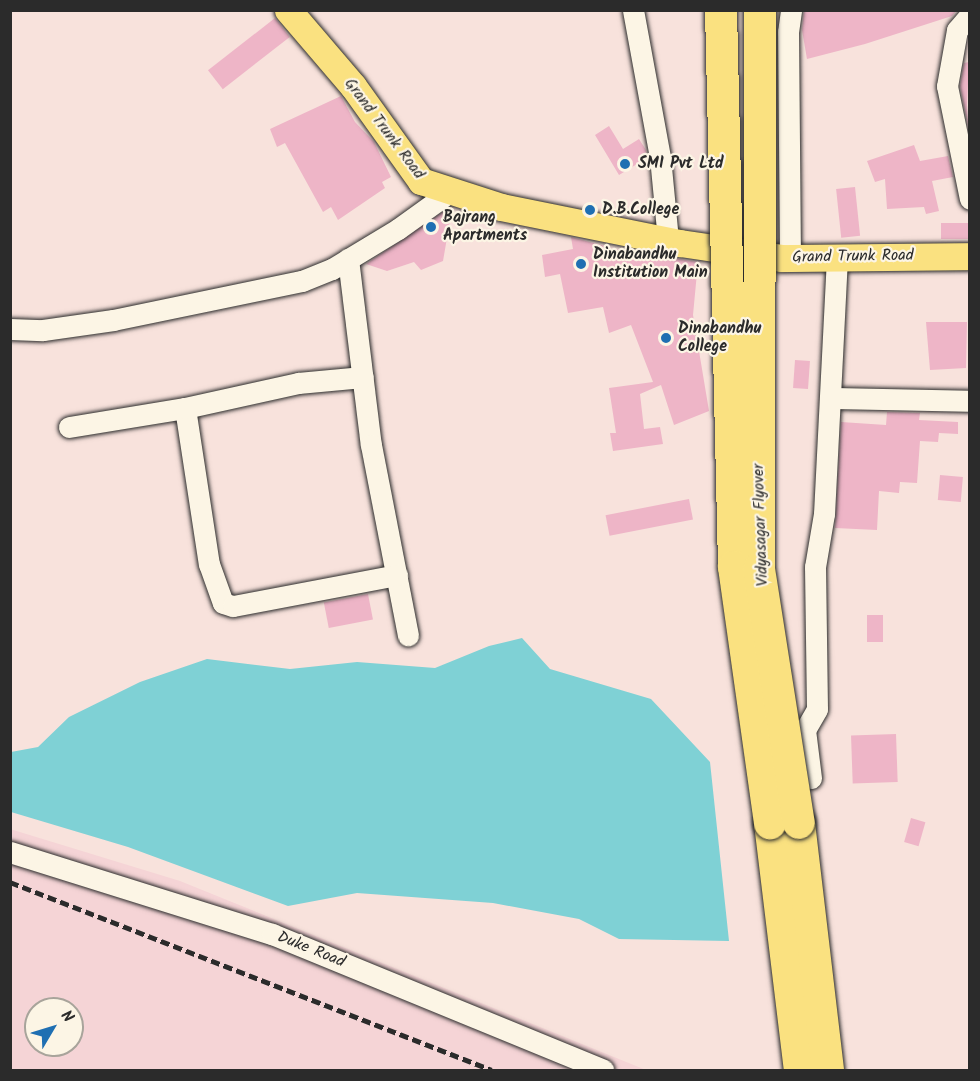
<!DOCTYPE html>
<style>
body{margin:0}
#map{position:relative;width:980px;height:1081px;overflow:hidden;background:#f8e2dc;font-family:Kalam,sans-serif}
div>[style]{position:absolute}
.built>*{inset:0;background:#f5d4d6}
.water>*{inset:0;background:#7fd1d5}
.building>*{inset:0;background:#eeb5c7;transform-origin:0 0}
.roads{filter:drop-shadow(0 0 2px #2b2b2b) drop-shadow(0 0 2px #2b2b2b)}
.minor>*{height:21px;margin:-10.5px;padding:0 10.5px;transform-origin:10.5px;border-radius:10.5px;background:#fcf5e5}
.major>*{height:27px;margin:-13.5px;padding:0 13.5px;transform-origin:13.5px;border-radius:13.5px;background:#fae180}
.highway>*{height:32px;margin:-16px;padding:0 16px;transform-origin:16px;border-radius:16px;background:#fae180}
.rail>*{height:4.5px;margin-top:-2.25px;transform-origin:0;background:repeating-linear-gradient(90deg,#2b2b2b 0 9px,transparent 0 13.5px)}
.bridges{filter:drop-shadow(0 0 2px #2b2b2b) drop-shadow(0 0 2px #2b2b2b)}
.highway-bridge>*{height:32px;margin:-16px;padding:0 16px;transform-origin:16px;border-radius:16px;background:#fae180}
.dots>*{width:16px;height:16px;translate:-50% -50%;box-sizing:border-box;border:3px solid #fcf5e5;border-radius:50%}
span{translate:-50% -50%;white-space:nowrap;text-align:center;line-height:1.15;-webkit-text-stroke:4.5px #fcf5e5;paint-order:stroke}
.street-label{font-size:16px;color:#2b2b2b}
.poi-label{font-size:16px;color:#2b2b2b;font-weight:700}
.left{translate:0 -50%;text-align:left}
.frame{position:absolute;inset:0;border:12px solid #2b2b2b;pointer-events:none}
.north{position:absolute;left:24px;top:997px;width:60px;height:60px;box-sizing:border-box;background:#fcf5e5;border:2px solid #a8a49b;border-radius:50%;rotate:52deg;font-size:16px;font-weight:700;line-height:24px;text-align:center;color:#2b2b2b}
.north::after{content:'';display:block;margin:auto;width:21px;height:27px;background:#1f6fb2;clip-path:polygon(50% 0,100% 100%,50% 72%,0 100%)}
</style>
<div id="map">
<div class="built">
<i style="clip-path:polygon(evenodd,10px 829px,180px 881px,646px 1070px,11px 1070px,10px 829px,36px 1009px,72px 1009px,72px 1045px,36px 1045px,36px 1009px)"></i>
</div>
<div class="water">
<i style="clip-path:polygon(522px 638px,550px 669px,651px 699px,710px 762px,729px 941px,619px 939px,579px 919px,493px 903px,357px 893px,288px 906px,128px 847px,11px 812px,11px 752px,38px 747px,69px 717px,140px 682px,207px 659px,290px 669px,357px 662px,435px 668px,489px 646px)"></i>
</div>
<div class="building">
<i style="clip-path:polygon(804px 10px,957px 10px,952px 16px,865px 44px,807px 59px,802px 30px)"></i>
<i style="left:275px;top:18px;width:24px;height:85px;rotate:52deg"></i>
<i style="clip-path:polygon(969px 62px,967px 105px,968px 126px,960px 86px,964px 63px)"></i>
<i style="clip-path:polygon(341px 96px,355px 122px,374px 142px,391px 177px,382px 182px,385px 188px,338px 220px,331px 207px,323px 212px,285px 143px,277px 147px,270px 129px)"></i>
<i style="clip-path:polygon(609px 126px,623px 149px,639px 139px,646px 150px,647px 158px,619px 175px,595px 135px)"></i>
<i style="clip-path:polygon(914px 145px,920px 161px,948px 156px,953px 177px,932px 181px,939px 211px,926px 214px,924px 207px,887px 209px,885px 179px,875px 182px,867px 161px)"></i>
<i style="left:855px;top:187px;width:49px;height:19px;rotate:84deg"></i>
<i style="clip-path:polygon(447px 209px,451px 215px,443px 261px,421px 270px,414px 262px,387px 271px,366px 264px)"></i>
<i style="left:969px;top:223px;width:16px;height:28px;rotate:90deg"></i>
<i style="clip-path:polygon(571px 237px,616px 249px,698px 262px,693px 315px,709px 411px,674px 425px,661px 385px,640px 394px,644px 429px,660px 427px,663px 444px,613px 451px,610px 433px,616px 433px,609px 388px,653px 382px,631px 325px,609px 333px,603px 307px,568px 313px,560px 274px,545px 277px,542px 255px,573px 249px)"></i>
<i style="clip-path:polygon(926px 322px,967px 322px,966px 368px,930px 370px)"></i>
<i style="left:795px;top:360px;width:15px;height:28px;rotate:4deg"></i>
<i style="clip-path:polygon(887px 412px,920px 413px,919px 420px,958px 422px,958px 434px,939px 433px,938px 442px,920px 441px,917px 483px,900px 482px,899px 493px,879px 491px,877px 530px,835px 528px,841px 422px,886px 425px)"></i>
<i style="left:940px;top:475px;width:23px;height:25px;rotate:5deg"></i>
<i style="left:689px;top:499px;width:21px;height:85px;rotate:79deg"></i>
<i style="left:368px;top:594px;width:26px;height:45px;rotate:79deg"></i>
<i style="left:867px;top:615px;width:16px;height:27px"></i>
<i style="left:896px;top:734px;width:48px;height:45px;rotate:88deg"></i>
<i style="left:911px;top:818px;width:15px;height:25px;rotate:16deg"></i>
</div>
<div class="roads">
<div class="minor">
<i style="left:633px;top:10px;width:149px;rotate:79.6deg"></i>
<i style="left:660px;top:157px;width:83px;rotate:84.5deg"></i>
<i style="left:970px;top:15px;width:20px;rotate:131deg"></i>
<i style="left:957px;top:30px;width:57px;rotate:100.1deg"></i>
<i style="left:947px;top:86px;width:115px;rotate:78.5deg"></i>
<i style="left:348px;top:259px;width:187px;rotate:83deg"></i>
<i style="left:371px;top:445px;width:194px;rotate:79deg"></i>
<i style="left:790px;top:259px;width:227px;rotate:-90.5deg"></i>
<i style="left:788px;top:32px;width:22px;rotate:-82deg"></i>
<i style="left:10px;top:329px;width:33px;rotate:2deg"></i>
<i style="left:43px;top:330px;width:71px;rotate:-8.1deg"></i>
<i style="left:113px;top:320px;width:193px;rotate:-11.7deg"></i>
<i style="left:302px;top:281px;width:32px;rotate:-22deg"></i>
<i style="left:332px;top:269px;width:77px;rotate:-31.2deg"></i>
<i style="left:398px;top:229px;width:65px;rotate:-35.6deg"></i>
<i style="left:832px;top:398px;width:138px;rotate:1.2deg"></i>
<i style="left:185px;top:408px;width:158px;rotate:81.3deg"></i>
<i style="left:209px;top:564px;width:41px;rotate:70.3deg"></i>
<i style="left:223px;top:603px;width:10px;rotate:17deg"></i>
<i style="left:233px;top:606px;width:167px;rotate:-10.7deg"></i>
<i style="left:69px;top:427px;width:118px;rotate:-9.3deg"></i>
<i style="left:185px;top:408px;width:116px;rotate:-12.5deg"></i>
<i style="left:298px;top:383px;width:65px;rotate:-5.3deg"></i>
<i style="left:811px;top:778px;width:48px;rotate:-97.1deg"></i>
<i style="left:805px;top:730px;width:24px;rotate:-60deg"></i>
<i style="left:817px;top:709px;width:142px;rotate:-90.8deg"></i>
<i style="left:815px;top:567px;width:54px;rotate:-80.4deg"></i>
<i style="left:824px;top:514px;width:255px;rotate:-87.1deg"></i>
<i style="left:10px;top:852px;width:275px;rotate:17.4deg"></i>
<i style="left:272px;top:934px;width:358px;rotate:22.3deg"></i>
</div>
<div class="major">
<i style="left:288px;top:10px;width:100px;rotate:49.5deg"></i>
<i style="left:353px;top:86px;width:117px;rotate:54.4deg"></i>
<i style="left:421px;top:181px;width:84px;rotate:18deg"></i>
<i style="left:501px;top:207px;width:183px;rotate:11.4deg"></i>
<i style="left:680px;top:243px;width:102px;rotate:8.4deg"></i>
<i style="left:781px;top:258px;width:189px;rotate:-0.6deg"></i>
</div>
<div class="highway">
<i style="left:770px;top:823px;width:249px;rotate:83.1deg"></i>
<i style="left:799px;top:823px;width:249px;rotate:83.3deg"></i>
</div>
</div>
<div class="rail">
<i style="left:10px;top:882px;width:517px;rotate:21.31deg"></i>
</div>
<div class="bridges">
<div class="highway-bridge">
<i style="left:721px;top:10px;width:557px;rotate:88.66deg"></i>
<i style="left:734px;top:567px;width:259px;rotate:82deg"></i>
<i style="left:760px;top:10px;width:559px;rotate:90.1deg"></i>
<i style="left:759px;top:569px;width:257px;rotate:81.1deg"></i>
</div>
</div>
<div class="dots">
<i style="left:625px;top:164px;background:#1f6fb2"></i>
<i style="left:590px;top:210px;background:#1f6fb2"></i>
<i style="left:431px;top:227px;background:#1f6fb2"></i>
<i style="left:581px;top:264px;background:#1f6fb2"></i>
<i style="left:666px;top:338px;background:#1f6fb2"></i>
</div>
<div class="street-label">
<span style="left:384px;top:129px;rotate:53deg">Grand Trunk Road</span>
<span style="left:853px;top:257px;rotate:-1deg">Grand Trunk Road</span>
<span style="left:761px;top:525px;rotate:-92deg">Vidyasagar Flyover</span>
<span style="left:311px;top:950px;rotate:22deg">Duke Road</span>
</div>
<div class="poi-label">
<span class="left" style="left:638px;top:164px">SMI Pvt Ltd</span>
<span class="left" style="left:602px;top:210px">D.B.College</span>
<span class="left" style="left:443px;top:227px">Bajrang<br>Apartments</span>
<span class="left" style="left:593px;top:264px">Dinabandhu<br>Institution Main</span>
<span class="left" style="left:678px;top:338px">Dinabandhu<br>College</span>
</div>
<div class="frame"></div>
<div class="north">N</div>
</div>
